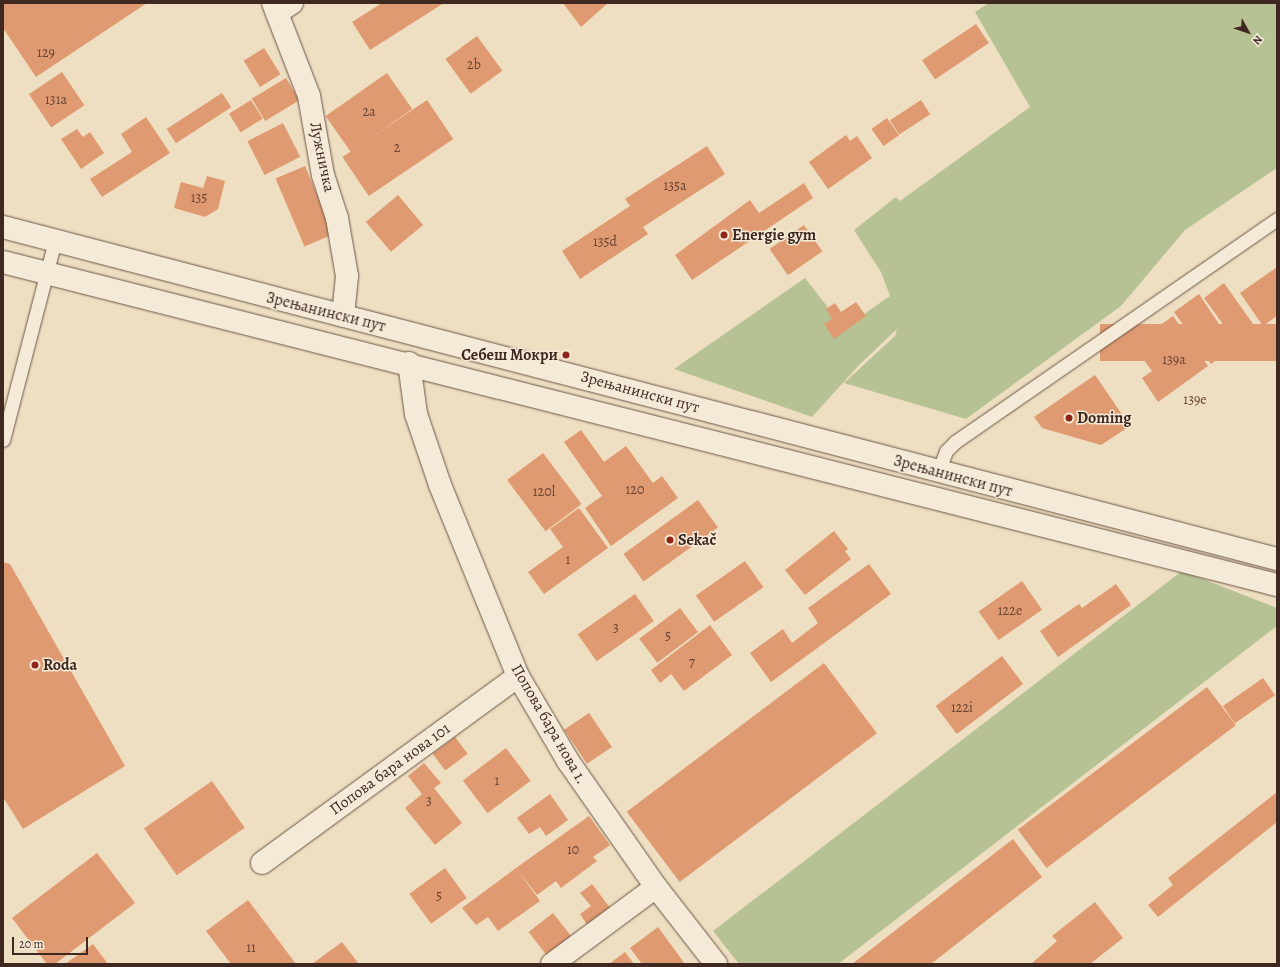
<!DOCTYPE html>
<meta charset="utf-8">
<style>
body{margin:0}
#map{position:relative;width:1280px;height:967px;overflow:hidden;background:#eedfc2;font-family:Alegreya,serif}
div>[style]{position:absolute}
.green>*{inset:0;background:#b7c294}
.building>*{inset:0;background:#e09a71;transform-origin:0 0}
.roads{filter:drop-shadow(0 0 1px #6b5648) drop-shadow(0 0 1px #6b5648)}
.service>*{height:13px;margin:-6.5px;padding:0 6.5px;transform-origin:6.5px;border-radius:6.5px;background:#f4ead7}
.minor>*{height:22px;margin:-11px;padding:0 11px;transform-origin:11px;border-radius:11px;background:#f4ead7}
.secondary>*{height:22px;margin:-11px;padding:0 11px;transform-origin:11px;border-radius:11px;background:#f4ead7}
.dots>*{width:11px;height:11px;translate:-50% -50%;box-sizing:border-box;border:2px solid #f4ead7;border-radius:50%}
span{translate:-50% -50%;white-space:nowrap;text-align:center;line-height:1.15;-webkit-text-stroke:3px #f4ead7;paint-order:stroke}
.number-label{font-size:14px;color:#674434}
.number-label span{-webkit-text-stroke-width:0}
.street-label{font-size:16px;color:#3f281f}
.poi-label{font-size:16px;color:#3f281f;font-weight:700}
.left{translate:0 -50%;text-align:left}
.right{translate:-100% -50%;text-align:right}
.frame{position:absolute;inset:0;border:4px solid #3f281f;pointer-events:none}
.north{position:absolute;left:1228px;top:12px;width:40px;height:40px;-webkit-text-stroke:3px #f4ead7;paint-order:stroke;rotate:130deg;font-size:11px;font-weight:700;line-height:16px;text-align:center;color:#3f281f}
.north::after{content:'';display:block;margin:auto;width:14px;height:18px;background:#3f281f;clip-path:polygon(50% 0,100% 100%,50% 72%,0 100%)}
.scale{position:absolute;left:12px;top:937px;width:76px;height:18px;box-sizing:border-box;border:2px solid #3f281f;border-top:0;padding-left:5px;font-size:12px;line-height:14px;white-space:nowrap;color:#3f281f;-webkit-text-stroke:3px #f4ead7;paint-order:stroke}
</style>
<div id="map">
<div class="green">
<i style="clip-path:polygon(989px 3px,1277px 3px,1277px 168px,1185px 230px,1121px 306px,966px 419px,844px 383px,895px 336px,897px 329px,859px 365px,812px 417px,674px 369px,805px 278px,844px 328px,890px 296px,881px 272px,854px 230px,896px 197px,900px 201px,1030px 107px,975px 12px)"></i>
<i style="clip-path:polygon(1182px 571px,1277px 608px,1277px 626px,838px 964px,739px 964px,713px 931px)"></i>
</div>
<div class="building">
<i style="clip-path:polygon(3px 3px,147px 3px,36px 77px,3px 28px)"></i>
<i style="clip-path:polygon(382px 3px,444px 3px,370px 50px,352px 22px)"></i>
<i style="clip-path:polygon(563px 3px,608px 3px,581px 27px)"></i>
<i style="left:976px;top:24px;width:23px;height:65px;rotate:56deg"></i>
<i style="left:477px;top:36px;width:43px;height:39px;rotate:54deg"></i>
<i style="left:264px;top:48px;width:31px;height:24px;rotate:58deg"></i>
<i style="left:62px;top:72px;width:40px;height:40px;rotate:56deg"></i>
<i style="left:387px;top:73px;width:44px;height:75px;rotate:55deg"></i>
<i style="left:286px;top:78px;width:26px;height:40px;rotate:59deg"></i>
<i style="left:222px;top:93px;width:17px;height:66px;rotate:57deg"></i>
<i style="left:251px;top:100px;width:22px;height:26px;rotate:58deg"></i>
<i style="left:427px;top:100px;width:47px;height:102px;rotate:56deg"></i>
<i style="left:921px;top:100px;width:17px;height:37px;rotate:57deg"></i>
<i style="clip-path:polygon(146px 117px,170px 153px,102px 197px,90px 179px,132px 152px,121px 134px)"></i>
<i style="left:887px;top:118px;width:21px;height:19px;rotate:55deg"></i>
<i style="left:283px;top:123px;width:38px;height:40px;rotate:63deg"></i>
<i style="clip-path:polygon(77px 129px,83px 137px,90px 132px,104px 153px,81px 169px,61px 139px)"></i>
<i style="clip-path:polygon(846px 135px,850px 141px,857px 136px,872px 158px,828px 189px,809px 162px)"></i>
<i style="clip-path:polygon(707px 146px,725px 174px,643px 227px,648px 234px,580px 279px,562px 251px,630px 206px,625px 199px)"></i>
<i style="left:305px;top:166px;width:74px;height:32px;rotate:67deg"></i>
<i style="clip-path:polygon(207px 176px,225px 181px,218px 209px,205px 217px,174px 208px,181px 182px,203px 188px)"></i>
<i style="clip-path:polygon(804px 183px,813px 198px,692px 280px,675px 255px,750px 200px,759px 213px)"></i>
<i style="left:398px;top:195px;width:39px;height:42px;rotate:50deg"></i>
<i style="left:804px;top:225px;width:32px;height:42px;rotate:55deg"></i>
<i style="clip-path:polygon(1277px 267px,1277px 316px,1263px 326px,1240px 293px)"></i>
<i style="clip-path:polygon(1224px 283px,1258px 331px,1232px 350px,1219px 332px,1225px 327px,1204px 298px)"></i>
<i style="clip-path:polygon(1199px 294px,1219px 324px,1213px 328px,1229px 351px,1211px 364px,1174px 312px)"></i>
<i style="clip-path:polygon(856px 302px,866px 316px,834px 339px,824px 324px,832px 319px,826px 309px,835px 303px,841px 312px)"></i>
<i style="clip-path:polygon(1173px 316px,1208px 366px,1158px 402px,1142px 378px,1152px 371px,1139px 353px,1158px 340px,1152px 331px)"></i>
<i style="left:1277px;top:324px;width:37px;height:177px;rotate:90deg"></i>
<i style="clip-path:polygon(1095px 375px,1130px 426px,1101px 445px,1042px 428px,1034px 417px)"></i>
<i style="clip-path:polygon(581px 430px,604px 462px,626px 446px,653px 483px,662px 476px,678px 498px,611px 546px,585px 508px,602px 496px,564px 442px)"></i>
<i style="left:543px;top:453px;width:64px;height:45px;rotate:53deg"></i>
<i style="left:698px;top:500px;width:34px;height:92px;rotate:54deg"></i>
<i style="clip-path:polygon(579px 508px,608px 548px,544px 594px,528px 572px,563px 547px,550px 529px)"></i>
<i style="clip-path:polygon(834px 531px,848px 549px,845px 551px,851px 559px,805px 595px,785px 570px)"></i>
<i style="left:745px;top:561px;width:32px;height:60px;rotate:55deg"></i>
<i style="clip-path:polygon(3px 562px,10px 564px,125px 766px,23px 829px,3px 797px)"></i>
<i style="clip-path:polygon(869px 564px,891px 594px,771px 682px,750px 653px,783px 629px,792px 643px,818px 623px,808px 608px)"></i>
<i style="left:1022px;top:581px;width:35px;height:53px;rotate:55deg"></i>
<i style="clip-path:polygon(1116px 584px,1131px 605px,1058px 657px,1040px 631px,1079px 604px,1082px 608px)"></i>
<i style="left:635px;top:594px;width:33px;height:70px;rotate:55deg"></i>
<i style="left:680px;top:608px;width:30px;height:51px;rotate:53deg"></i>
<i style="clip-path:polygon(710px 625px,732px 655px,684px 691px,671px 674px,660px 683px,651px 670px)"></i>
<i style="left:1002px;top:656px;width:35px;height:83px;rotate:53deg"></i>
<i style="left:824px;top:663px;width:88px;height:247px;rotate:53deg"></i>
<i style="left:1263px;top:678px;width:21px;height:49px;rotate:55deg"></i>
<i style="left:1207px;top:687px;width:48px;height:237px;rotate:53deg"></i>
<i style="left:589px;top:713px;width:41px;height:30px;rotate:56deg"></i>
<i style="left:455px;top:737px;width:21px;height:28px;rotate:53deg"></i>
<i style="left:506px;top:748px;width:41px;height:54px;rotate:53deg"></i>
<i style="clip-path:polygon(424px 763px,441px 783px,434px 788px,462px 823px,435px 845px,405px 808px,422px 794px,408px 776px)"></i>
<i style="left:212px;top:781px;width:57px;height:83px;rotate:55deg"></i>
<i style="clip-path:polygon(1277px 792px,1277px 822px,1158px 917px,1148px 905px,1173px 885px,1168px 878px)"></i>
<i style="clip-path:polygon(550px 794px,568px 820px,546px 836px,540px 827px,529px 834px,517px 818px)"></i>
<i style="clip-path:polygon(589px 816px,610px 845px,593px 857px,597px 861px,561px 888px,556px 881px,537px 895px,516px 868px)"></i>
<i style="clip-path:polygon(1013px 839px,1042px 877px,931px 964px,852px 964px)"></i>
<i style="clip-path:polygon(97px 853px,135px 903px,55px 964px,47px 964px,12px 918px)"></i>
<i style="left:445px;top:868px;width:37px;height:44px;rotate:54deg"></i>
<i style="clip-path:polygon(516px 868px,540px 901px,498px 931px,488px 917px,476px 925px,462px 908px)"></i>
<i style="clip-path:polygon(592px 884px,611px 909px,588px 926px,580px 914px,591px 906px,580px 893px)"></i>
<i style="clip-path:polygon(248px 900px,296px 964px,231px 964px,206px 931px)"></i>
<i style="clip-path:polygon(1095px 902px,1123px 938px,1090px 964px,1031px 964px,1057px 941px,1052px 936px)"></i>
<i style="left:553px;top:913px;width:29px;height:31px;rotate:52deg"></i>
<i style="clip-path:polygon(658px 927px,685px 964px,642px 964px,630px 948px)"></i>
<i style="clip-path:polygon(342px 942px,359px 964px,312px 964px)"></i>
<i style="clip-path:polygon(93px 944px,108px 964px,65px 964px)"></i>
<i style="clip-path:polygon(625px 952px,634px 964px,609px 964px)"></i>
</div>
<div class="roads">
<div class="service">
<i style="left:3px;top:440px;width:206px;rotate:-75.4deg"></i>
<i style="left:938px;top:472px;width:22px;rotate:-69deg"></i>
<i style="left:946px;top:451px;width:13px;rotate:-45deg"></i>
<i style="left:955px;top:442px;width:392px;rotate:-34.7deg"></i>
</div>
<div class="minor">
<i style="left:273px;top:3px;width:100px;rotate:68.8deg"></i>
<i style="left:309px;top:96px;width:80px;rotate:80deg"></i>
<i style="left:323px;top:175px;width:45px;rotate:72deg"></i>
<i style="left:337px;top:218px;width:59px;rotate:80.2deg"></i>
<i style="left:347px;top:276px;width:40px;rotate:95.7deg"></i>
<i style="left:277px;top:13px;width:18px;rotate:-34deg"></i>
<i style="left:409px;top:363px;width:51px;rotate:82.2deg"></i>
<i style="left:416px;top:414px;width:75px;rotate:71.3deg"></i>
<i style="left:440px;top:485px;width:206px;rotate:67.8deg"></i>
<i style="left:518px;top:676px;width:99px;rotate:59.5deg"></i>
<i style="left:568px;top:761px;width:154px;rotate:55.1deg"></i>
<i style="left:656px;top:887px;width:98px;rotate:52.1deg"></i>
<i style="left:262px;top:863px;width:317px;rotate:-36.1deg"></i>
<i style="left:552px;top:964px;width:129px;rotate:-36.5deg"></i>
</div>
<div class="secondary">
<i style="left:3px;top:227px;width:1317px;rotate:14.61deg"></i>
<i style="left:3px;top:262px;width:1314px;rotate:14.23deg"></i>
</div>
</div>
<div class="dots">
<i style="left:724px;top:235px;background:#8f2418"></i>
<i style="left:566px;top:355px;background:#8f2418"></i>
<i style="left:1069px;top:418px;background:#8f2418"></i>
<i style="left:670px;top:540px;background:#8f2418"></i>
<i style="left:35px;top:665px;background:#8f2418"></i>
</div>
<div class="number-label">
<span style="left:46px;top:53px">129</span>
<span style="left:474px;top:65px">2b</span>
<span style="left:56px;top:100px">131a</span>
<span style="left:369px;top:112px">2a</span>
<span style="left:397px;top:148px">2</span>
<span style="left:675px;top:186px">135a</span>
<span style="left:199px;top:198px">135</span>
<span style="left:605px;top:242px">135d</span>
<span style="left:1174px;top:360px">139a</span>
<span style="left:1195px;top:400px">139e</span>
<span style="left:635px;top:490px">120</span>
<span style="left:544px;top:492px">120l</span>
<span style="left:568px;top:560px">1</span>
<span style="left:1010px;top:611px">122e</span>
<span style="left:616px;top:628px">3</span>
<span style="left:668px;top:636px">5</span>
<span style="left:692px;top:663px">7</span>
<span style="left:962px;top:708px">122i</span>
<span style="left:497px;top:781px">1</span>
<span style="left:429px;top:801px">3</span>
<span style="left:573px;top:850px">10</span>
<span style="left:439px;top:896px">5</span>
<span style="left:251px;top:948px">11</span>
</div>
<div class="street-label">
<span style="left:322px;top:157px;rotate:78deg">Лужничка</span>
<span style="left:326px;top:312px;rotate:14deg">Зрењанински пут</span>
<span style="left:640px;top:392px;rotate:15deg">Зрењанински пут</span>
<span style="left:953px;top:476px;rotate:15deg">Зрењанински пут</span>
<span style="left:549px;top:724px;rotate:60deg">Попова бара нова 1.</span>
<span style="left:390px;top:769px;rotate:-36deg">Попова бара нова 101</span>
</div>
<div class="poi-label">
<span class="left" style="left:732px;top:235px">Energie gym</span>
<span class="right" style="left:558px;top:355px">Себеш Мокри</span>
<span class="left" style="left:1077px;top:418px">Doming</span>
<span class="left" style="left:678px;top:540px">Sekač</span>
<span class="left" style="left:43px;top:665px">Roda</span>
</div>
<div class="frame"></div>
<div class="north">N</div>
<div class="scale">20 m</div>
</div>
